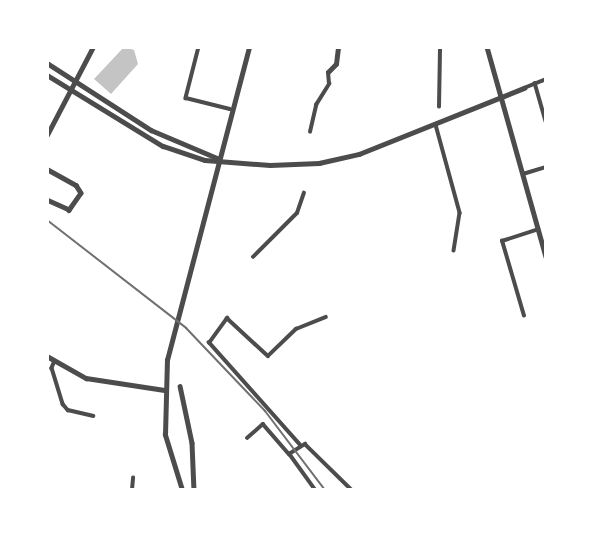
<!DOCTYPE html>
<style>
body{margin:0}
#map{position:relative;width:593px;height:537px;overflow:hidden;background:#fff;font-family:Signika,sans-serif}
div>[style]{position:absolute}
.building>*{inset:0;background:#c4c4c4}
.minor>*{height:3.5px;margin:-1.75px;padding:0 1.75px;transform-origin:1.75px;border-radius:1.75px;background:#4c4c4c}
.tertiary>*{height:4.5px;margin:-2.25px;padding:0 2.25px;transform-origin:2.25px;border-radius:2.25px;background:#4c4c4c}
.rail>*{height:2px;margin:-1px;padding:0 1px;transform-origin:1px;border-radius:1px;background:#707070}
span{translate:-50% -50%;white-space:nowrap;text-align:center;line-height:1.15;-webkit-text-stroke:7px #fff;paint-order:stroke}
.frame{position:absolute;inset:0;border:49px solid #fff;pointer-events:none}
</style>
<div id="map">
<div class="building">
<i style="clip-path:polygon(124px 47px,134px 50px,138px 64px,111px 94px,94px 79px)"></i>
</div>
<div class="minor">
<i style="left:199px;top:47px;width:53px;rotate:104.3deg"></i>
<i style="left:186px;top:98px;width:45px;rotate:14deg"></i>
<i style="left:535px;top:83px;width:40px;rotate:74deg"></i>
<i style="left:524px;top:88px;width:24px;rotate:-22deg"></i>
<i style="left:439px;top:107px;width:60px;rotate:-89deg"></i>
<i style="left:436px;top:125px;width:91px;rotate:74.7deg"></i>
<i style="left:460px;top:213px;width:38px;rotate:99deg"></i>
<i style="left:310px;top:132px;width:28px;rotate:-77deg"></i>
<i style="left:316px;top:105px;width:25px;rotate:-58deg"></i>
<i style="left:329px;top:84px;width:11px;rotate:-95deg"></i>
<i style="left:523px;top:174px;width:24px;rotate:-17deg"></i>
<i style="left:253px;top:257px;width:62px;rotate:-45deg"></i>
<i style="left:297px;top:213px;width:21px;rotate:-71deg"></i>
<i style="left:524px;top:316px;width:78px;rotate:-106.3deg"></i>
<i style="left:502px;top:241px;width:38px;rotate:-18deg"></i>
<i style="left:55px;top:361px;width:8px;rotate:113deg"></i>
<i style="left:52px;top:368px;width:38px;rotate:73deg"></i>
<i style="left:63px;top:404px;width:8px;rotate:50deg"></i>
<i style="left:68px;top:410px;width:26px;rotate:13deg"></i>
<i style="left:247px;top:438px;width:21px;rotate:-41deg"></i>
<i style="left:263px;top:424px;width:40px;rotate:49deg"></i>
<i style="left:300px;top:445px;width:137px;rotate:-131.7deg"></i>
<i style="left:209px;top:343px;width:31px;rotate:-54deg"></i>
<i style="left:227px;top:318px;width:56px;rotate:42.8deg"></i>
<i style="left:268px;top:356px;width:39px;rotate:-44deg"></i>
<i style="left:296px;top:329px;width:32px;rotate:-22deg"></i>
<i style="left:132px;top:490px;width:12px;rotate:-85deg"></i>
<i style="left:315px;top:490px;width:44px;rotate:-125.8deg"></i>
<i style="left:289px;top:454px;width:19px;rotate:-32deg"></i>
<i style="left:305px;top:444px;width:66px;rotate:44.4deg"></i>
<i style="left:376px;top:490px;width:10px"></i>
</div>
<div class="tertiary">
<i style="left:487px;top:47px;width:218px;rotate:74.3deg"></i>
<i style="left:47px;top:63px;width:124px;rotate:32.8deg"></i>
<i style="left:151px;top:130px;width:72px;rotate:23deg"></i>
<i style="left:328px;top:72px;width:11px;rotate:-45deg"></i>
<i style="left:336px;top:64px;width:17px;rotate:-83deg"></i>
<i style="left:47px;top:75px;width:136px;rotate:31.5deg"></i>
<i style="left:163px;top:146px;width:44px;rotate:18.4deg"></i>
<i style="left:205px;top:160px;width:65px;rotate:4.4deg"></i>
<i style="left:270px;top:165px;width:49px;rotate:-2.3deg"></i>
<i style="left:319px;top:163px;width:41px;rotate:-12.7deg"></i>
<i style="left:359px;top:154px;width:178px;rotate:-21.8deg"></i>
<i style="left:47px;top:135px;width:99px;rotate:-62.4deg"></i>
<i style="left:47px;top:169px;width:33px;rotate:29deg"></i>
<i style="left:76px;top:185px;width:9px;rotate:58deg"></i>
<i style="left:81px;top:193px;width:21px;rotate:125deg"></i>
<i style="left:69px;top:210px;width:24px;rotate:-156deg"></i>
<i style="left:47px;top:356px;width:45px;rotate:29.4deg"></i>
<i style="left:86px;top:378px;width:79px;rotate:8.7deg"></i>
<i style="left:180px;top:386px;width:58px;rotate:78.1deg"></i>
<i style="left:192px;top:443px;width:47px;rotate:87.6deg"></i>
<i style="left:182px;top:490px;width:58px;rotate:-107.2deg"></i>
<i style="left:165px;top:435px;width:75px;rotate:-88.5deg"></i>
<i style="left:167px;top:360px;width:324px;rotate:-75.3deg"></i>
</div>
<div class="rail">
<i style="left:47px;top:220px;width:176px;rotate:37.8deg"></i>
<i style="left:186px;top:328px;width:115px;rotate:46.4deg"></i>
<i style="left:265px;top:411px;width:99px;rotate:52.8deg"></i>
</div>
<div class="frame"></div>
</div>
